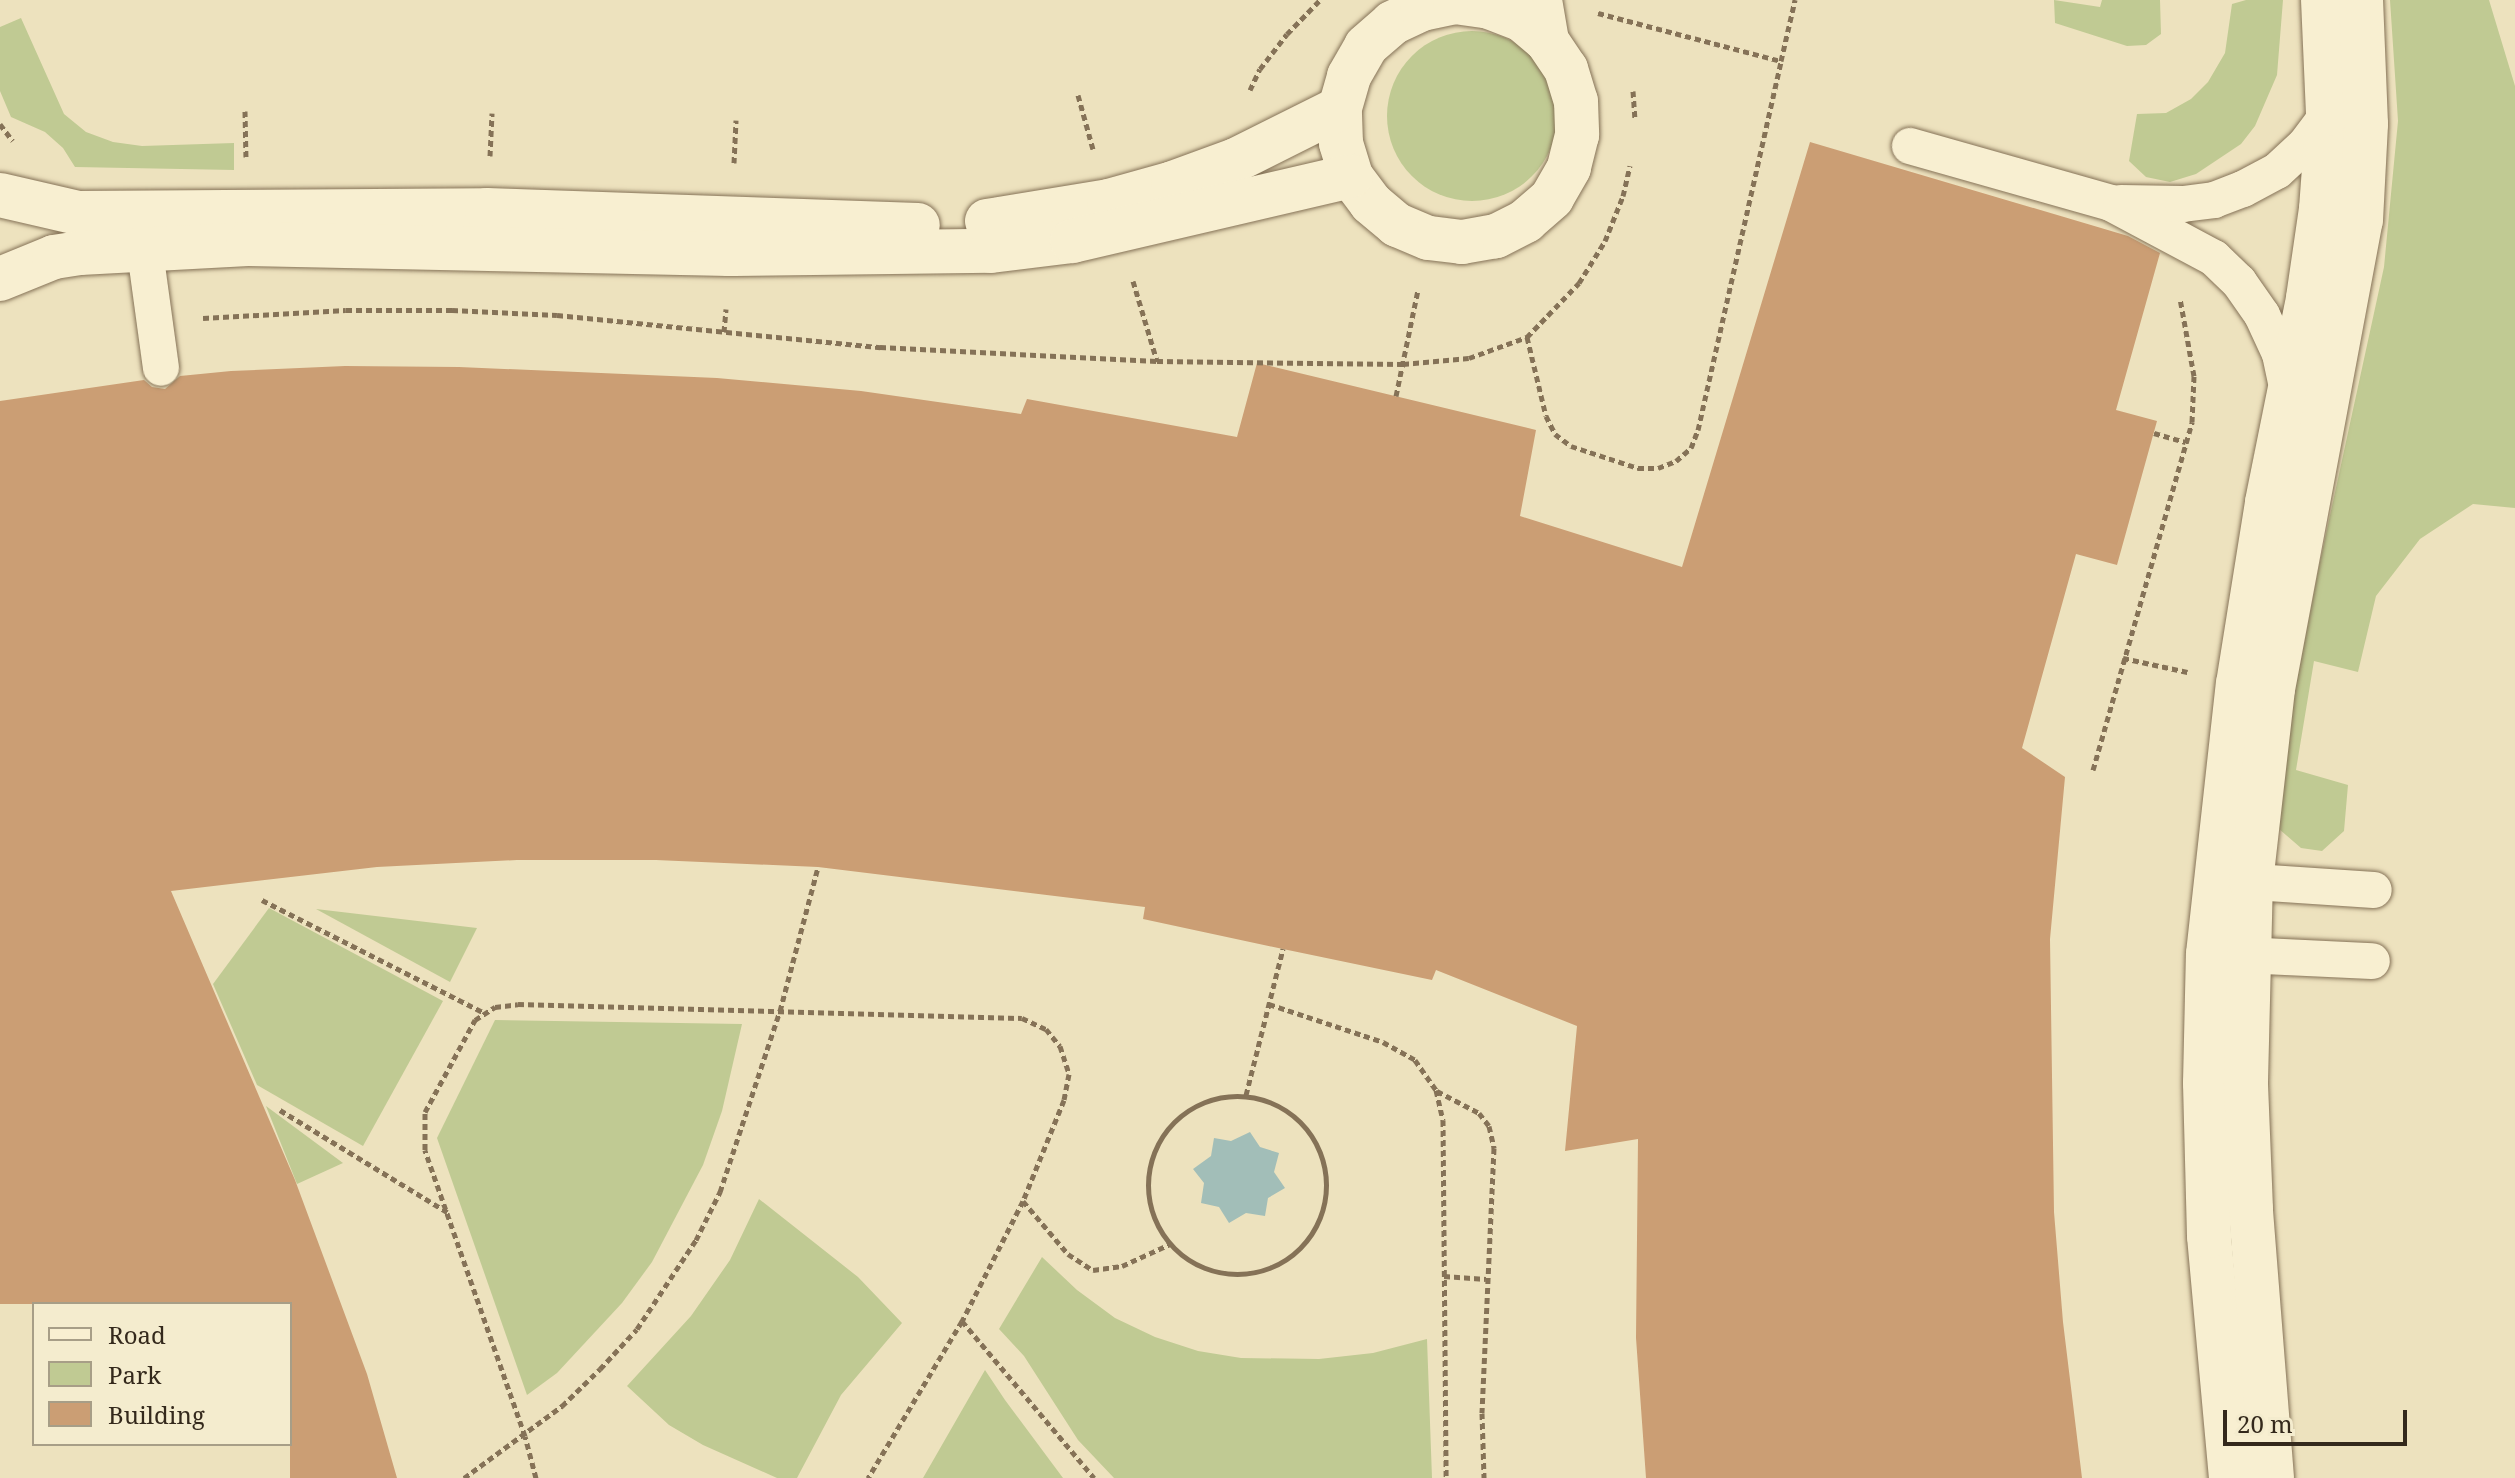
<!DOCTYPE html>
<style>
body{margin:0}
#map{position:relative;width:2515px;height:1478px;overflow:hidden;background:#ede2be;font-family:"Noto Serif",serif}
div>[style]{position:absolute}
.green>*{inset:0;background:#c0ca93}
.round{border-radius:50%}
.water>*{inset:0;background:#a2beb8}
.building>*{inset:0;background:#cb9e74}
.path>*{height:5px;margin-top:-2.5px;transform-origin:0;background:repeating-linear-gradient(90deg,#857257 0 6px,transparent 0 10px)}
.path>.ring{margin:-2.5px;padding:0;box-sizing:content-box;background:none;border:5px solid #857257;border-radius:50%}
.roads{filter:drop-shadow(0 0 2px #857257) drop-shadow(0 0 2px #857257)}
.lane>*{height:36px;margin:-18px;padding:0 18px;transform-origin:18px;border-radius:18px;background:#f8efd1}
.street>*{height:44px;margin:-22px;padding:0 22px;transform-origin:22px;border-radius:22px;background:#f8efd1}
span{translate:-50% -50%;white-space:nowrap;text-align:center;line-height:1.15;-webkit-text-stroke:6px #f4ecce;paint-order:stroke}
.legend{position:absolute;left:32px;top:1302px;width:260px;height:144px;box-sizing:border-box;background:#f4ecce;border:2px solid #a79e87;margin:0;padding:10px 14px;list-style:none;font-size:24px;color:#34291c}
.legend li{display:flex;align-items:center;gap:16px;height:40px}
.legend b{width:40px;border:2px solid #a79e87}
.scale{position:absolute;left:2223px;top:1410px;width:184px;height:36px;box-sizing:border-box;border:4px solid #34291c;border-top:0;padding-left:10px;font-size:24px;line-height:28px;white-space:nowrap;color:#34291c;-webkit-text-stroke:6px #f4ecce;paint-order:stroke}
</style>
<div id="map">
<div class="green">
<i style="clip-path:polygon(2054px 0,2100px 7px,2102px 0,2160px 0,2161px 34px,2146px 45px,2127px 46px,2055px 23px)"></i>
<i style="clip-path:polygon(2246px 0,2283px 0,2277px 75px,2255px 126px,2241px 144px,2196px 174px,2170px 182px,2146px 177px,2129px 161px,2137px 114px,2166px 113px,2191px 99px,2208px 82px,2225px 53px,2232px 4px)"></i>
<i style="clip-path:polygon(2390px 0,2489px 0,2515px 86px,2515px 508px,2473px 504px,2420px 539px,2376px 596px,2358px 672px,2314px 661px,2296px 770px,2348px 785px,2344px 831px,2322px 851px,2301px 848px,2279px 829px,2274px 800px,2319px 566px,2384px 267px,2398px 121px)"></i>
<i style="clip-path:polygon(21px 18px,64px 114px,86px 132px,113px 142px,142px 146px,234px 143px,234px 170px,75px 167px,63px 148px,45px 132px,11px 117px,0 91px,0 27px)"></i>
<i class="round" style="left:1387px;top:31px;width:170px;height:170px"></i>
<i style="clip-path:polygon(269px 908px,443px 1001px,363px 1146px,257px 1085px,213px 984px)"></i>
<i style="clip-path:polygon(316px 909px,477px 928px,450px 982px)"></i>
<i style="clip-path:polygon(495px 1020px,742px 1024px,722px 1111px,703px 1165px,652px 1262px,622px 1303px,557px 1373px,527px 1395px,437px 1138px)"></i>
<i style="clip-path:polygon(266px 1106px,343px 1163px,297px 1184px)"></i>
<i style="clip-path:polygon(759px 1199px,858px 1277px,902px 1323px,841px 1395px,797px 1478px,777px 1478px,703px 1445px,669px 1425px,627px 1386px,691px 1316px,730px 1260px)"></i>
<i style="clip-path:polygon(1042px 1257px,1077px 1290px,1115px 1318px,1155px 1337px,1198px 1351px,1241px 1358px,1319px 1359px,1373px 1353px,1427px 1339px,1432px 1478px,1114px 1478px,1078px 1440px,1024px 1356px,999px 1329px)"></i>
<i style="clip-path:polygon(985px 1370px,1005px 1400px,1063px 1478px,923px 1478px)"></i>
</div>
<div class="water">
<i style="clip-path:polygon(1250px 1132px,1260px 1147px,1279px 1153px,1274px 1172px,1285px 1188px,1268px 1198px,1265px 1216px,1246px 1213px,1229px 1223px,1219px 1207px,1201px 1203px,1204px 1183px,1193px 1169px,1211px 1156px,1214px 1138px,1231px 1141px)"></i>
</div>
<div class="building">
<i style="clip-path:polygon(1810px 142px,2128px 236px,2160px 253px,2116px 410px,2157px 421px,2117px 565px,2076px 554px,2022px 748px,2065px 777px,2050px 939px,2054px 1212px,2063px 1322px,2082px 1478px,1646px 1478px,1636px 1338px,1638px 1139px,1565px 1151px,1577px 1026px,1436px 970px,1432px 980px,1283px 949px,1143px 919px,1145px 907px,818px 867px,656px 860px,517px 860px,377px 867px,171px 891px,295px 1180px,367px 1374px,397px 1478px,290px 1478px,290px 1304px,0 1304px,0 401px,144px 380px,152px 387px,165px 389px,180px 376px,231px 371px,345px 366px,459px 367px,717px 378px,861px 391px,1021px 414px,1027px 399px,1237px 437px,1257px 363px,1536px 430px,1520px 516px,1682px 567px)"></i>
</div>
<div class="path">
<i style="left:1598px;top:13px;width:189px;rotate:14.7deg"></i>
<i style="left:1781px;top:61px;width:63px;rotate:-77.1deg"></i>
<i style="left:1250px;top:90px;width:23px;rotate:-65deg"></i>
<i style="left:1260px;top:69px;width:44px;rotate:-52.4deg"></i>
<i style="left:1287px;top:34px;width:47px;rotate:-45.9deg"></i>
<i style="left:1633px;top:91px;width:29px;rotate:86deg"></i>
<i style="left:1078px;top:95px;width:56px;rotate:74.5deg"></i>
<i style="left:245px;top:111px;width:46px;rotate:88.8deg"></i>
<i style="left:0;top:124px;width:21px;rotate:53deg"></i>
<i style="left:490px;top:156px;width:43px;rotate:-87.3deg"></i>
<i style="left:734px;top:163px;width:43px;rotate:-87.3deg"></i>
<i style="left:1133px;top:281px;width:84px;rotate:73.3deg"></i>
<i style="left:203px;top:318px;width:143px;rotate:-3.2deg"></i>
<i style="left:346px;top:310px;width:106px"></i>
<i style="left:452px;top:310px;width:105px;rotate:2.7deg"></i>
<i style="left:557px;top:315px;width:325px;rotate:5.7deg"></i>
<i style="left:880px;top:347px;width:277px;rotate:2.9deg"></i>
<i style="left:1157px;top:361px;width:246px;rotate:0.7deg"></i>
<i style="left:1403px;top:364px;width:66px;rotate:-5.2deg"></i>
<i style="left:1469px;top:358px;width:62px;rotate:-19.9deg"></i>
<i style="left:1527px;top:337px;width:75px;rotate:-46.1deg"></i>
<i style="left:1579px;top:283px;width:49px;rotate:-58.2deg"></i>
<i style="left:1605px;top:241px;width:48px;rotate:-68.2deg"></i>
<i style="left:1623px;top:196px;width:31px;rotate:-77deg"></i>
<i style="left:724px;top:332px;width:23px;rotate:-85deg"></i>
<i style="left:1527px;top:337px;width:81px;rotate:76.5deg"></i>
<i style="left:1546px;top:416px;width:20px;rotate:63deg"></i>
<i style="left:1555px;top:434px;width:20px;rotate:37deg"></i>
<i style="left:1571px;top:446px;width:71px;rotate:18.2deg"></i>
<i style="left:1638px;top:468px;width:20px"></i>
<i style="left:1658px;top:468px;width:19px;rotate:-21deg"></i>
<i style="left:1676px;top:461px;width:20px;rotate:-41deg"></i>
<i style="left:1691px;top:448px;width:19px;rotate:-69deg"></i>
<i style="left:1698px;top:430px;width:378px;rotate:-77.3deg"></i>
<i style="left:1396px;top:396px;width:108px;rotate:-78.3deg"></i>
<i style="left:2154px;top:433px;width:33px;rotate:16deg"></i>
<i style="left:2123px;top:658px;width:66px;rotate:12.3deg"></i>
<i style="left:2093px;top:770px;width:362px;rotate:-74.1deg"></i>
<i style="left:2192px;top:422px;width:46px;rotate:-87.5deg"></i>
<i style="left:2194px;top:376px;width:79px;rotate:-100.2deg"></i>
<i style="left:262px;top:900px;width:248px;rotate:26.9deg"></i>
<i style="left:1269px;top:1004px;width:120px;rotate:18.4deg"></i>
<i style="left:1383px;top:1042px;width:37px;rotate:29deg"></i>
<i style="left:1415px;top:1060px;width:37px;rotate:55deg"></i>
<i style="left:1436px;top:1090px;width:31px;rotate:77deg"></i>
<i style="left:1443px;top:1120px;width:358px;rotate:89.5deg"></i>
<i style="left:1437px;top:1091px;width:47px;rotate:27.6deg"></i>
<i style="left:1479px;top:1113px;width:16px;rotate:52deg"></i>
<i style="left:1489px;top:1126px;width:23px;rotate:77deg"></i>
<i style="left:1494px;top:1148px;width:265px;rotate:92.6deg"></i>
<i style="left:1482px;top:1413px;width:65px;rotate:88.2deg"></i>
<i style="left:1246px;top:1095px;width:151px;rotate:-75.8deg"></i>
<i class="ring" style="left:1148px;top:1096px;width:173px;height:173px"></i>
<i style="left:280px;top:1110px;width:196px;rotate:31.4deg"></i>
<i style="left:1023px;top:1201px;width:70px;rotate:49.7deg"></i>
<i style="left:1068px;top:1254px;width:30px;rotate:33deg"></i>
<i style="left:1093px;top:1270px;width:29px;rotate:-8deg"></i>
<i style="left:1122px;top:1266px;width:53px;rotate:-24.6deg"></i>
<i style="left:1444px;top:1276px;width:42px;rotate:4.1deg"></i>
<i style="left:962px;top:1321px;width:205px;rotate:49.9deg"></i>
<i style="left:464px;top:1478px;width:122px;rotate:-36.3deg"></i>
<i style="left:562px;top:1406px;width:53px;rotate:-44.2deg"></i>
<i style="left:600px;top:1369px;width:54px;rotate:-47.2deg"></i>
<i style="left:637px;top:1329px;width:107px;rotate:-56.5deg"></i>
<i style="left:696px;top:1240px;width:54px;rotate:-63.4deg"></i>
<i style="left:720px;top:1192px;width:191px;rotate:-71.7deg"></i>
<i style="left:780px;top:1011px;width:149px;rotate:-75.2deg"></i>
<i style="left:536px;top:1478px;width:43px;rotate:-104.7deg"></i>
<i style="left:525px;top:1436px;width:303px;rotate:-109.3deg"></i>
<i style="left:425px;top:1150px;width:38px;rotate:-90deg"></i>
<i style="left:425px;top:1112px;width:105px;rotate:-61.5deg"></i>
<i style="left:475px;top:1020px;width:24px;rotate:-33deg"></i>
<i style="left:495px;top:1007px;width:23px;rotate:-7deg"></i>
<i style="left:518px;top:1004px;width:504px;rotate:1.59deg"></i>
<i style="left:1022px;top:1018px;width:26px;rotate:25deg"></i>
<i style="left:1046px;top:1029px;width:22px;rotate:51deg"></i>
<i style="left:1060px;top:1046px;width:29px;rotate:72deg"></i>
<i style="left:1069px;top:1074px;width:26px;rotate:101deg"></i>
<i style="left:1064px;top:1100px;width:109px;rotate:112.1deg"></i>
<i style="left:1023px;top:1201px;width:135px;rotate:116.9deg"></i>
<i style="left:962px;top:1321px;width:183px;rotate:120.9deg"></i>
</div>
<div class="roads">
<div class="lane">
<i style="left:1910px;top:146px;width:209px;rotate:15.8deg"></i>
<i style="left:2111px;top:203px;width:117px;rotate:28.1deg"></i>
<i style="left:2214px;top:258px;width:35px;rotate:44deg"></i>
<i style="left:2239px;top:282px;width:40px;rotate:55.1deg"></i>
<i style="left:2262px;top:315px;width:43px;rotate:65.2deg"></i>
<i style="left:2280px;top:354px;width:39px;rotate:78deg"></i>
<i style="left:2121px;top:203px;width:62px;rotate:0.9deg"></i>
<i style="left:2183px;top:204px;width:31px;rotate:-7deg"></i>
<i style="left:2214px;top:200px;width:31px;rotate:-21deg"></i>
<i style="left:2243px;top:189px;width:38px;rotate:-28deg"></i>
<i style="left:2277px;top:171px;width:38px;rotate:-43deg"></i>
<i style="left:2305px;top:145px;width:39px;rotate:-53deg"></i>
<i style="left:141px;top:222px;width:147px;rotate:82.2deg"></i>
<i style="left:2224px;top:880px;width:150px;rotate:3.8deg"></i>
<i style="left:2221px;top:954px;width:151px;rotate:2.7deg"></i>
</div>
<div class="street">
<i style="left:1540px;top:0;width:42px;rotate:80.3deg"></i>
<i style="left:1547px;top:41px;width:34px;rotate:56deg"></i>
<i style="left:1566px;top:69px;width:34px;rotate:73deg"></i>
<i style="left:1576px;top:101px;width:34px;rotate:88deg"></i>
<i style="left:1577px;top:135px;width:34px;rotate:104deg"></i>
<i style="left:1569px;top:168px;width:34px;rotate:120deg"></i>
<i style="left:1552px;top:198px;width:35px;rotate:139deg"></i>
<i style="left:1526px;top:221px;width:34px;rotate:153deg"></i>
<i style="left:1496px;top:236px;width:35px;rotate:170deg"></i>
<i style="left:1462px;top:242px;width:34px;rotate:-173deg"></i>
<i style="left:1428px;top:238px;width:34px;rotate:-157deg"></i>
<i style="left:1397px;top:225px;width:34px;rotate:-140deg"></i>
<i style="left:1371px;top:203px;width:34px;rotate:-127deg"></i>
<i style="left:1351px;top:176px;width:34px;rotate:-107deg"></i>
<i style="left:1341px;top:143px;width:35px;rotate:-92deg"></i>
<i style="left:1340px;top:108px;width:33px;rotate:-74deg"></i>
<i style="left:1349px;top:76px;width:34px;rotate:-60deg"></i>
<i style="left:1366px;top:46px;width:35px;rotate:-41deg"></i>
<i style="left:1392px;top:23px;width:33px;rotate:-25deg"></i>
<i style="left:1422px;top:9px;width:34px;rotate:-12deg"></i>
<i style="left:1455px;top:2px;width:34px;rotate:8deg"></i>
<i style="left:1489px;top:7px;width:34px;rotate:21deg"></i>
<i style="left:1521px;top:19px;width:34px;rotate:40deg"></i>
<i style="left:0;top:195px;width:80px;rotate:13deg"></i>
<i style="left:78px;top:213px;width:409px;rotate:-0.4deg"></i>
<i style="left:487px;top:210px;width:431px;rotate:2deg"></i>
<i style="left:987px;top:221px;width:124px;rotate:-9.3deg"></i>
<i style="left:1109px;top:201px;width:66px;rotate:-15.7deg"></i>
<i style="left:1173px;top:183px;width:67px;rotate:-20.1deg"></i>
<i style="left:1236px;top:160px;width:116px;rotate:-26.6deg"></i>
<i style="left:0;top:279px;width:58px;rotate:-22.2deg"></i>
<i style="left:54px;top:257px;width:26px;rotate:-9deg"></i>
<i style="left:80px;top:253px;width:168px;rotate:-3.1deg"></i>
<i style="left:248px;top:244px;width:481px;rotate:1.2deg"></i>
<i style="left:729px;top:254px;width:262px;rotate:-0.7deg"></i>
<i style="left:991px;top:251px;width:82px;rotate:-7deg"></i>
<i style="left:1072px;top:241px;width:286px;rotate:-13.1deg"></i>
<i style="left:2231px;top:1478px;width:243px;rotate:-95.2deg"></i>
<i style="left:2209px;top:1236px;width:153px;rotate:-91.5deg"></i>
<i style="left:2205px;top:1083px;width:129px;rotate:-88.7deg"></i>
<i style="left:2208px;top:954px;width:272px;rotate:-83.7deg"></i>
<i style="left:2238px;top:684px;width:184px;rotate:-80.9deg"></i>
<i style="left:2267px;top:502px;width:208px;rotate:-78.6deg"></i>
<i style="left:2308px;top:298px;width:90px;rotate:-81.7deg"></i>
<i style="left:2321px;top:209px;width:95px;rotate:-85.8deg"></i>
<i style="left:2328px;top:114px;width:114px;rotate:-92.5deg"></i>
<i style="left:2272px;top:1478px;width:270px;rotate:-94.5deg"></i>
<i style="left:2251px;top:1209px;width:127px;rotate:-92.3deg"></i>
<i style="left:2246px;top:1082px;width:200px;rotate:-88.6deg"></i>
<i style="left:2251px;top:882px;width:194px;rotate:-83.5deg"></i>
<i style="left:2273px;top:689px;width:477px;rotate:-79.4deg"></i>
<i style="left:2361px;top:220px;width:96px;rotate:-87deg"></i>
<i style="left:2366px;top:124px;width:124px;rotate:-92.3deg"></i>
</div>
</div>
<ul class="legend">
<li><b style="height:10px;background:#f8efd1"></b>Road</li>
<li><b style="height:22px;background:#c0ca93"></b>Park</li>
<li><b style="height:22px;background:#cb9e74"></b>Building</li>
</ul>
<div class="scale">20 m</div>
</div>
